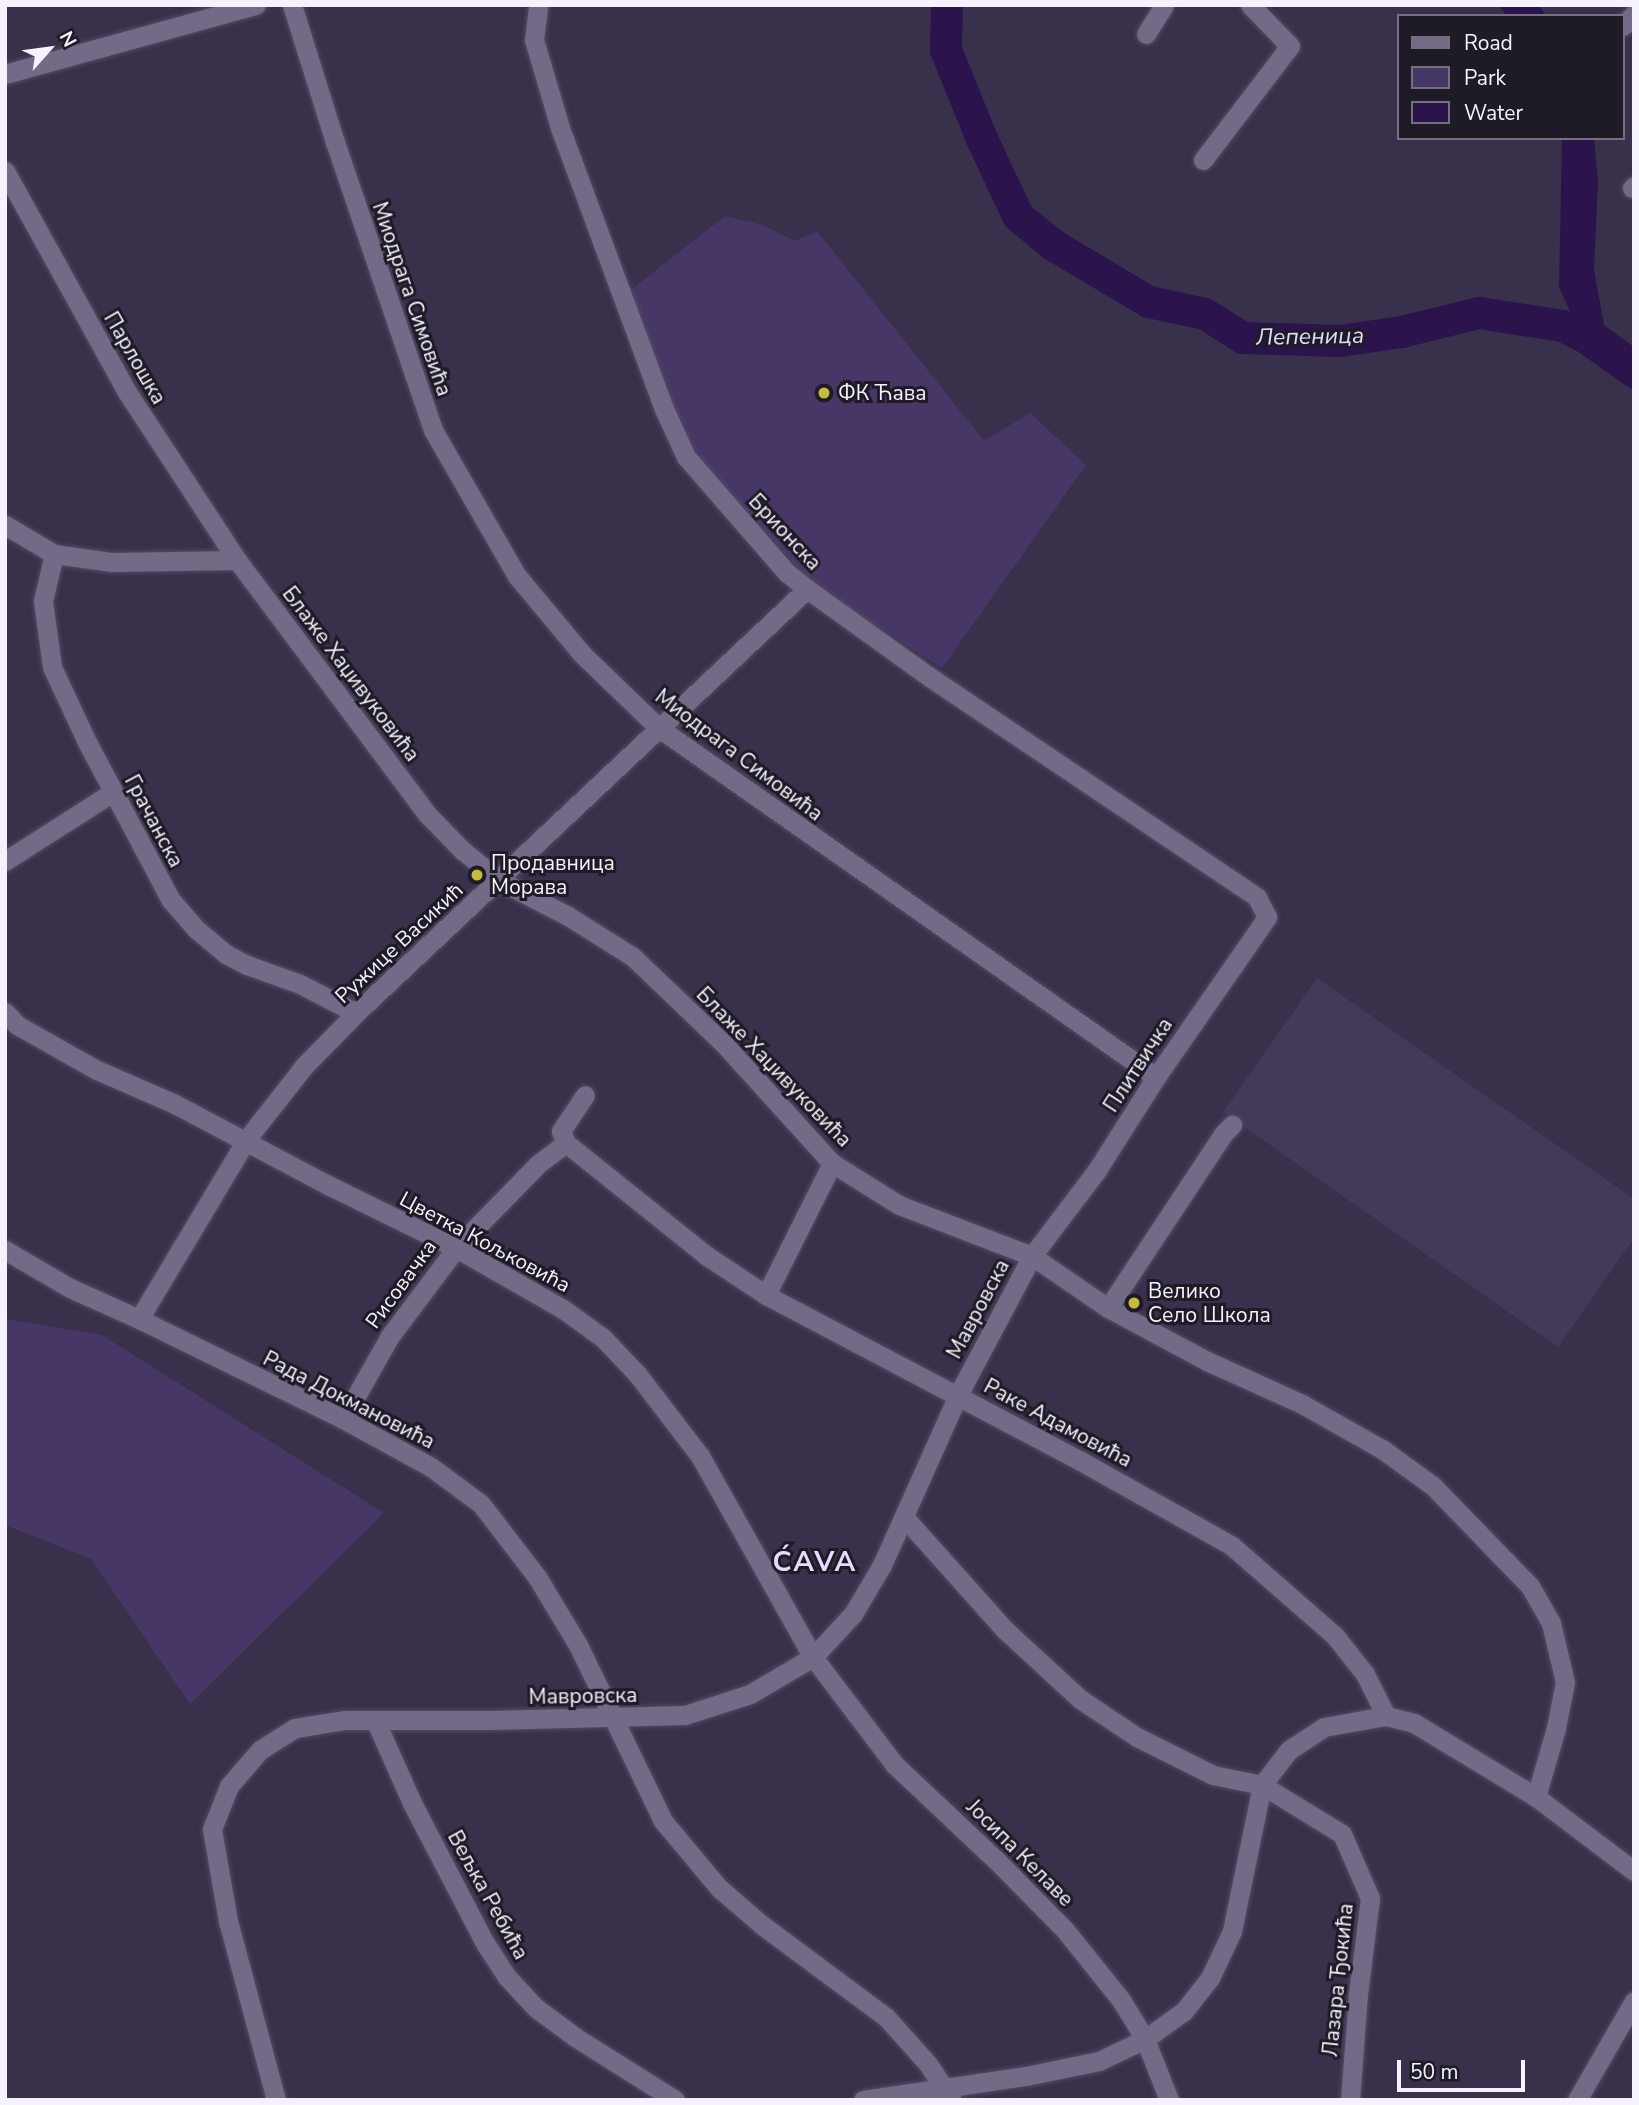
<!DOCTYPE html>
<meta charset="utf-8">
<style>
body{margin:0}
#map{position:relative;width:1639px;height:2105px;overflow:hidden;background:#39304b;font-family:"Nunito Sans",sans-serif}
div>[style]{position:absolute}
.built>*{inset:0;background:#443959}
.green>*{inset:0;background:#473767}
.water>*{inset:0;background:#2b144c}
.stream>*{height:5px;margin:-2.5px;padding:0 2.5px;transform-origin:2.5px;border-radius:2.5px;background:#2b144c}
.river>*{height:32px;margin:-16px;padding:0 16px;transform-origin:16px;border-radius:16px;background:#2b144c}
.roads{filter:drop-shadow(0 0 2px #534c61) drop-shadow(0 0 2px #534c61)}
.minor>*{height:19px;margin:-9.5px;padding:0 9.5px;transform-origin:9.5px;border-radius:9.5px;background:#736a88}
.dots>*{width:19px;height:19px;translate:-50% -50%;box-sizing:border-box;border:4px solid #1e1b27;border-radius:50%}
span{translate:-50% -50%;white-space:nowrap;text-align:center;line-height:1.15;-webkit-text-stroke:6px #1e1b27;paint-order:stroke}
.street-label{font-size:21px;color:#f5f2fd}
.poi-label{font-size:21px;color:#f5f2fd}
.left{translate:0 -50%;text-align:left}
.water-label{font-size:23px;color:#e3d9fe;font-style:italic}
.district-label{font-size:28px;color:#e4dbfd;font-weight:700;letter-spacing:2px}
.frame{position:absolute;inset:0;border:7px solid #f5f2fd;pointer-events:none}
.legend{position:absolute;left:1397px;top:14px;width:228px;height:126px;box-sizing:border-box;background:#1e1b27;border:2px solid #74717d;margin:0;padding:9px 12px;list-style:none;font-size:21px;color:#f5f2fd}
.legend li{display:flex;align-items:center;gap:14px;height:35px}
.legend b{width:35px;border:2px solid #74717d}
.north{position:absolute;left:14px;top:14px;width:70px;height:70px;-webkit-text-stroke:5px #1e1b27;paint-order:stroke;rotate:62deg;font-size:19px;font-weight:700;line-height:28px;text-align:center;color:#f5f2fd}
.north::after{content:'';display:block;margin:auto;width:24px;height:32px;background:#f5f2fd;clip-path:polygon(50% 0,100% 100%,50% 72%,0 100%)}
.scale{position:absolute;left:1397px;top:2060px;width:128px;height:32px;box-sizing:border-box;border:4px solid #f5f2fd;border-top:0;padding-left:9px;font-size:21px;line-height:24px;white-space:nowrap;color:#f5f2fd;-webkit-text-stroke:5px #1e1b27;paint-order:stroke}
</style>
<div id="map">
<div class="built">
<i style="clip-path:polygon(1317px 978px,1634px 1199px,1634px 1238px,1558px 1347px,1223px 1112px)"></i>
</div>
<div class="green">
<i style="clip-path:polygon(725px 216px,763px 225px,795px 241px,817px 231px,984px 441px,1030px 413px,1086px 465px,942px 668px,813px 584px,685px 448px,628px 292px)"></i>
<i style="clip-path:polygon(5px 1319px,102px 1335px,384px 1513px,190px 1704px,91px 1559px,5px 1525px)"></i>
</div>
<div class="water">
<i style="clip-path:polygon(1498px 5px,1539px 5px,1546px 16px,1507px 16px)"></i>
<i style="clip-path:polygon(1562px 138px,1594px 138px,1598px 180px,1594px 270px,1604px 325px,1634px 347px,1634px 391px,1584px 351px,1594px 337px,1578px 329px,1559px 287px)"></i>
</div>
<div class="stream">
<i style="left:1582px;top:325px;width:12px;rotate:76deg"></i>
</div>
<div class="river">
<i style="left:947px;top:5px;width:45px;rotate:91.3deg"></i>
<i style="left:946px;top:50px;width:96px;rotate:68deg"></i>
<i style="left:982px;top:139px;width:85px;rotate:64.9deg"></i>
<i style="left:1018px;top:216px;width:45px;rotate:39.6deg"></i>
<i style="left:1053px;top:245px;width:112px;rotate:30.7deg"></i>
<i style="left:1149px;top:302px;width:57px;rotate:12.1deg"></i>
<i style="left:1205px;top:314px;width:45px;rotate:32.3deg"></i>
<i style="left:1243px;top:338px;width:97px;rotate:1.8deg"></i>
<i style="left:1340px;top:341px;width:63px;rotate:-8.3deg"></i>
<i style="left:1402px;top:332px;width:79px;rotate:-13.9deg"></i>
<i style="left:1479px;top:313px;width:85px;rotate:8.8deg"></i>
<i style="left:1563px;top:326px;width:25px;rotate:27deg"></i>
<i style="left:1585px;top:337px;width:60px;rotate:35.5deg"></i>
</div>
<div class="roads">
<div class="minor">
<i style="left:292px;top:5px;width:144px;rotate:72.6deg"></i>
<i style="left:335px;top:142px;width:304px;rotate:71.2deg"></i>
<i style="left:433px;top:430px;width:168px;rotate:60.1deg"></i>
<i style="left:517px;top:576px;width:102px;rotate:50.2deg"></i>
<i style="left:582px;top:654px;width:107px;rotate:43.9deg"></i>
<i style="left:659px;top:728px;width:607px;rotate:35.08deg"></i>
<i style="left:1623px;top:26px;width:16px;rotate:-47deg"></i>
<i style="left:1146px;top:34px;width:34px;rotate:-58deg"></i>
<i style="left:5px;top:74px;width:260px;rotate:-15.4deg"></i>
<i style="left:1203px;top:160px;width:143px;rotate:-52.7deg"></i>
<i style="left:1290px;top:46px;width:57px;rotate:-134.3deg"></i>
<i style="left:5px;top:171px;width:252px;rotate:61.1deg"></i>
<i style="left:127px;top:392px;width:201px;rotate:56.8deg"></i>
<i style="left:1632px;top:188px;width:3px;rotate:-45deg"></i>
<i style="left:5px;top:525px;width:57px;rotate:30.6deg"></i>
<i style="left:54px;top:554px;width:59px;rotate:7.9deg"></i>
<i style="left:112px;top:562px;width:125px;rotate:-0.9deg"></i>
<i style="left:237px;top:560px;width:319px;rotate:53.2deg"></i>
<i style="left:428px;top:815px;width:49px;rotate:45.8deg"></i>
<i style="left:462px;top:850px;width:49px;rotate:39.2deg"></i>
<i style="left:500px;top:881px;width:76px;rotate:27.2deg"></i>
<i style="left:568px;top:916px;width:77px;rotate:32.2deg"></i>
<i style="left:633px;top:957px;width:126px;rotate:43.7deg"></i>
<i style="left:724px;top:1044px;width:161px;rotate:47.8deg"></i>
<i style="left:832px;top:1163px;width:79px;rotate:32.1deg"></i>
<i style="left:899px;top:1205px;width:142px;rotate:21deg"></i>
<i style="left:1032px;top:1256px;width:92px;rotate:34.4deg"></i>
<i style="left:1108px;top:1308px;width:112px;rotate:28.2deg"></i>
<i style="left:1207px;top:1361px;width:104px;rotate:24.4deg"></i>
<i style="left:1302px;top:1404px;width:92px;rotate:29.4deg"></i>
<i style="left:1382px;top:1449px;width:63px;rotate:36deg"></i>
<i style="left:1433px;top:1486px;width:139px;rotate:45.9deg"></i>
<i style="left:1530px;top:1586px;width:43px;rotate:60.4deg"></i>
<i style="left:1551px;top:1623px;width:61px;rotate:76.7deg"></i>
<i style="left:1565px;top:1682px;width:47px;rotate:101.1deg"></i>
<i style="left:1556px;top:1728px;width:72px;rotate:106.2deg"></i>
<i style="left:54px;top:554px;width:48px;rotate:103.2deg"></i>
<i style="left:43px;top:601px;width:67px;rotate:82.2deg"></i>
<i style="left:52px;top:667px;width:83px;rotate:65deg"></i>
<i style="left:87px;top:742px;width:178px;rotate:62.1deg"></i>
<i style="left:170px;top:899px;width:40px;rotate:49deg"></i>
<i style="left:196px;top:929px;width:39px;rotate:40deg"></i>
<i style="left:226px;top:954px;width:24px;rotate:28deg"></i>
<i style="left:247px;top:965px;width:56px;rotate:19.7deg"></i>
<i style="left:300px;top:984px;width:63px;rotate:27.4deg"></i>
<i style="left:5px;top:861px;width:128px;rotate:-32.6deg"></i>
<i style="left:5px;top:1012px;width:18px;rotate:47deg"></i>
<i style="left:17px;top:1025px;width:92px;rotate:29.4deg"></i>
<i style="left:97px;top:1070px;width:85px;rotate:23.6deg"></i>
<i style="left:175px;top:1104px;width:175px;rotate:27.9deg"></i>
<i style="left:330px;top:1186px;width:140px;rotate:26.2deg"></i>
<i style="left:456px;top:1248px;width:123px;rotate:29.7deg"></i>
<i style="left:563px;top:1309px;width:49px;rotate:35.9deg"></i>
<i style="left:603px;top:1338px;width:51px;rotate:46.6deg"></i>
<i style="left:638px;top:1375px;width:102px;rotate:52.6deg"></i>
<i style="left:700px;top:1456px;width:231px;rotate:60.7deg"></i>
<i style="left:813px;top:1657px;width:136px;rotate:52.8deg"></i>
<i style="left:895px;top:1765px;width:140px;rotate:43.3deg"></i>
<i style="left:997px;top:1861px;width:97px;rotate:45.4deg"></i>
<i style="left:1065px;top:1930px;width:90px;rotate:51.3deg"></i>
<i style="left:1121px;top:2000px;width:46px;rotate:58.4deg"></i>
<i style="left:1145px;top:2039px;width:66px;rotate:68.5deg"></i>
<i style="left:566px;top:1143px;width:181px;rotate:38.7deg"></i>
<i style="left:707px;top:1256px;width:71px;rotate:33.5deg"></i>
<i style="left:766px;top:1295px;width:354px;rotate:27.8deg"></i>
<i style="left:1079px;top:1460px;width:176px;rotate:29.3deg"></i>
<i style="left:1232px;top:1546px;width:137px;rotate:41.1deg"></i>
<i style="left:1335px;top:1636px;width:48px;rotate:51.7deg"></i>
<i style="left:1365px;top:1674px;width:47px;rotate:63.4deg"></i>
<i style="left:5px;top:1250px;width:75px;rotate:30.3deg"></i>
<i style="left:70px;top:1288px;width:76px;rotate:24.2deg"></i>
<i style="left:139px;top:1319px;width:227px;rotate:26.1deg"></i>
<i style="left:343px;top:1419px;width:100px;rotate:28.6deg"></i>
<i style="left:431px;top:1467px;width:62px;rotate:36.5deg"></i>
<i style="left:481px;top:1504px;width:92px;rotate:52.5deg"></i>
<i style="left:537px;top:1577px;width:79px;rotate:58.9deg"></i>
<i style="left:578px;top:1645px;width:195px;rotate:64.2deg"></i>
<i style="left:663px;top:1821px;width:87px;rotate:50.1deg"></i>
<i style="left:719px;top:1888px;width:57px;rotate:40.7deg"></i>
<i style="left:762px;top:1925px;width:154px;rotate:36.6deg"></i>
<i style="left:886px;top:2017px;width:63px;rotate:48.2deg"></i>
<i style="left:928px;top:2064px;width:43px;rotate:56.3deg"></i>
<i style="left:766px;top:1295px;width:148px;rotate:-63.4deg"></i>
<i style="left:1108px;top:1308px;width:209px;rotate:-56.5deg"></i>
<i style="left:1223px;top:1134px;width:13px;rotate:-45deg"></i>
<i style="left:139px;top:1319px;width:209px;rotate:-59.1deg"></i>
<i style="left:246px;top:1140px;width:94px;rotate:-51.9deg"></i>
<i style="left:304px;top:1066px;width:74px;rotate:-45.5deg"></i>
<i style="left:356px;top:1013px;width:619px;rotate:-43.23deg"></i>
<i style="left:343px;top:1419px;width:95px;rotate:-60.5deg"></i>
<i style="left:390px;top:1336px;width:110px;rotate:-53.1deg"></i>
<i style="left:456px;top:1248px;width:117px;rotate:-45.7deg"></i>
<i style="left:538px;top:1164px;width:35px;rotate:-37deg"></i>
<i style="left:566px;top:1143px;width:13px;rotate:-113deg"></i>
<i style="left:561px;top:1131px;width:43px;rotate:-56.3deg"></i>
<i style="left:904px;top:1517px;width:150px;rotate:48.2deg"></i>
<i style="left:1004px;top:1629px;width:103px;rotate:42.6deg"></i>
<i style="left:1080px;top:1699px;width:69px;rotate:33.7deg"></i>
<i style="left:1137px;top:1737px;width:85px;rotate:26.6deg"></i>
<i style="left:1213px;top:1775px;width:50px;rotate:11.5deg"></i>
<i style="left:1262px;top:1785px;width:94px;rotate:31.5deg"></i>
<i style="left:1342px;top:1834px;width:70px;rotate:66.4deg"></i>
<i style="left:1370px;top:1898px;width:97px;rotate:97.1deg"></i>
<i style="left:1358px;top:1994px;width:106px;rotate:94.3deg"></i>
<i style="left:376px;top:1722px;width:89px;rotate:66deg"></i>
<i style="left:412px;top:1803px;width:158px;rotate:62.5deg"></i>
<i style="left:485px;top:1943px;width:40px;rotate:57.1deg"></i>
<i style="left:507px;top:1977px;width:42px;rotate:46.9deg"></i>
<i style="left:536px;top:2008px;width:49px;rotate:36.6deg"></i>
<i style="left:575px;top:2037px;width:118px;rotate:32.2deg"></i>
<i style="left:276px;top:2100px;width:185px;rotate:-105deg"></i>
<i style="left:228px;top:1921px;width:93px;rotate:-99.9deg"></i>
<i style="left:212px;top:1829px;width:46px;rotate:-68.4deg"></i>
<i style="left:229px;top:1786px;width:48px;rotate:-49.3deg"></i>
<i style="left:260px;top:1750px;width:41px;rotate:-32.2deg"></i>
<i style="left:295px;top:1728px;width:51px;rotate:-9.1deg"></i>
<i style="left:345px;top:1720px;width:145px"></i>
<i style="left:490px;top:1720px;width:195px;rotate:-1.5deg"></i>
<i style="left:685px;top:1715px;width:68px;rotate:-17.9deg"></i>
<i style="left:750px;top:1694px;width:73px;rotate:-30.4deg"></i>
<i style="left:813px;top:1657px;width:59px;rotate:-47.1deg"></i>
<i style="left:853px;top:1614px;width:57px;rotate:-59.4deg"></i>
<i style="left:882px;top:1565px;width:186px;rotate:-65.9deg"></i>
<i style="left:958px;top:1395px;width:157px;rotate:-62deg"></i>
<i style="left:1032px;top:1256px;width:108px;rotate:-52.9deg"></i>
<i style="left:1097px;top:1170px;width:110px;rotate:-57.6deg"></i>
<i style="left:1156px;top:1077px;width:195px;rotate:-55.2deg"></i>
<i style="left:1267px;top:917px;width:22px;rotate:-117deg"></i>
<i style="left:1257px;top:897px;width:393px;rotate:-146.1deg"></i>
<i style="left:931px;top:678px;width:153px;rotate:-144.3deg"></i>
<i style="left:807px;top:589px;width:26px;rotate:-141deg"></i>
<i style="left:787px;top:573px;width:154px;rotate:-131deg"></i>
<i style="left:686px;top:457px;width:53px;rotate:-114.6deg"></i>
<i style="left:664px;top:409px;width:296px;rotate:-110.3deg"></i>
<i style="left:561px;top:131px;width:95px;rotate:-106.5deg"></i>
<i style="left:534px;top:40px;width:35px;rotate:-83deg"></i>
<i style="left:863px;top:2100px;width:165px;rotate:-8.4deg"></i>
<i style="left:1026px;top:2076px;width:75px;rotate:-11.6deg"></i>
<i style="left:1099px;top:2061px;width:51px;rotate:-25.6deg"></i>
<i style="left:1145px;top:2039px;width:48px;rotate:-35.7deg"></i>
<i style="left:1184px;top:2011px;width:42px;rotate:-51.8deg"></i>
<i style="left:1210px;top:1978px;width:52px;rotate:-64.9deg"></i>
<i style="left:1232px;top:1931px;width:149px;rotate:-78.4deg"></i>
<i style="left:1262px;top:1785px;width:44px;rotate:-52.4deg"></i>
<i style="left:1289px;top:1750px;width:42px;rotate:-33.3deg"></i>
<i style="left:1324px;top:1727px;width:63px;rotate:-10.1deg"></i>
<i style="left:1386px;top:1716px;width:29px;rotate:14deg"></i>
<i style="left:1414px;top:1723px;width:143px;rotate:31.2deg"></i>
<i style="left:1536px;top:1797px;width:123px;rotate:37.1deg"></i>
<i style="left:1577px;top:2100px;width:114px;rotate:-60.1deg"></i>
</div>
</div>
<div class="dots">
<i style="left:824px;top:393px;background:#c5bc3d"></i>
<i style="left:477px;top:875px;background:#c5bc3d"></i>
<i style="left:1134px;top:1303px;background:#c5bc3d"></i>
</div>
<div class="street-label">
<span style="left:412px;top:299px;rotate:71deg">Миодрага Симовића</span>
<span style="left:135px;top:358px;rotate:60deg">Парлошка</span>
<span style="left:785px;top:532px;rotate:47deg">Брионска</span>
<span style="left:351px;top:674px;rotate:53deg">Блаже Хаџивуковића</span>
<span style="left:739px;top:755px;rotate:37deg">Миодрага Симовића</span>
<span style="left:154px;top:821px;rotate:62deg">Грачанска</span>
<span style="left:399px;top:943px;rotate:-43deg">Ружице Васикић</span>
<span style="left:1138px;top:1065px;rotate:-57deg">Плитвичка</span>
<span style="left:774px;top:1067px;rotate:46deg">Блаже Хаџивуковића</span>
<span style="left:485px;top:1242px;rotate:28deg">Цветка Кољковића</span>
<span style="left:401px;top:1284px;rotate:-54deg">Рисовачка</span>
<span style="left:978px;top:1309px;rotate:-62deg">Мавровска</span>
<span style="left:349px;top:1400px;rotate:27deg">Рада Докмановића</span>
<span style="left:1058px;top:1423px;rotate:28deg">Раке Адамовића</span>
<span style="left:583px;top:1696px;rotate:-1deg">Мавровска</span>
<span style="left:1020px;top:1853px;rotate:45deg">Јосипа Келаве</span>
<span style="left:488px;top:1895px;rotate:61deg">Вељка Ребића</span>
<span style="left:1338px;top:1980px;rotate:-84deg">Лазара Ђокића</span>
</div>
<div class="poi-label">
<span class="left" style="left:838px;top:393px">ФК Ћава</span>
<span class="left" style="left:491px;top:875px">Продавница<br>Морава</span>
<span class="left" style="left:1148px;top:1303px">Велико<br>Село Школа</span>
</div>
<div class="water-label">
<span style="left:1310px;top:337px;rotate:-1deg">Лепеница</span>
</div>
<div class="district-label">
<span style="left:815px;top:1562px">ĆAVA</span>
</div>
<div class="frame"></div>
<ul class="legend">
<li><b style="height:9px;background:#736a88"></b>Road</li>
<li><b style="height:19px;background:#473767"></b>Park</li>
<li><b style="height:19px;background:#2b144c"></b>Water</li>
</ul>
<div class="north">N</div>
<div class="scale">50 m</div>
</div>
